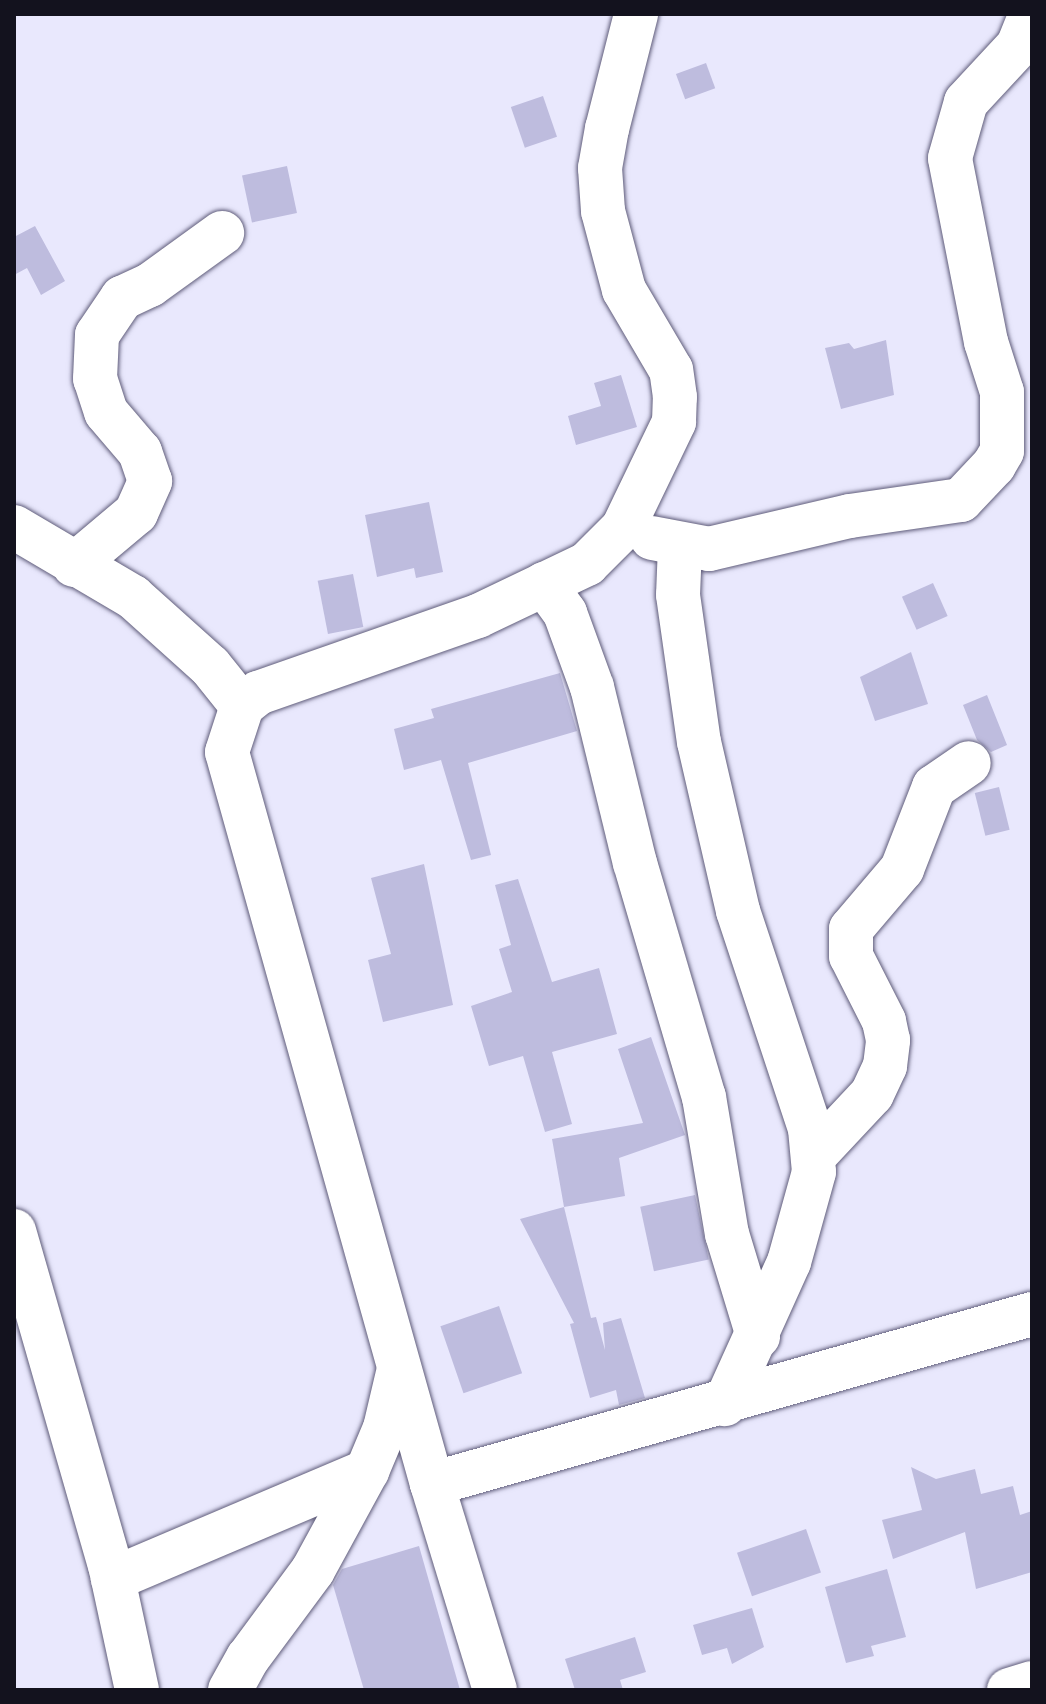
<!DOCTYPE html>
<style>
body{margin:0}
#map{position:relative;width:1046px;height:1704px;overflow:hidden;background:#e9e8fd;font-family:Cabin,sans-serif}
div>[style]{position:absolute}
.building>*{inset:0;background:#bebcde;transform-origin:0 0}
.roads{filter:drop-shadow(0 0 2px #5f5c7a) drop-shadow(0 0 2px #5f5c7a)}
.minor>*{height:44px;margin:-22px;padding:0 22px;transform-origin:22px;border-radius:22px;background:#fff}
span{translate:-50% -50%;white-space:nowrap;text-align:center;line-height:1.15;-webkit-text-stroke:6px #fff;paint-order:stroke}
.frame{position:absolute;inset:0;border:16px solid #13121e;pointer-events:none}
</style>
<div id="map">
<div class="building">
<i style="left:706px;top:63px;width:27px;height:32px;rotate:70deg"></i>
<i style="left:543px;top:96px;width:43px;height:34px;rotate:71deg"></i>
<i style="left:287px;top:166px;width:48px;height:46px;rotate:78deg"></i>
<i style="clip-path:polygon(35px 226px,65px 281px,41px 295px,27px 268px,14px 275px,14px 237px)"></i>
<i style="clip-path:polygon(886px 340px,894px 395px,841px 409px,825px 348px,849px 343px,854px 349px)"></i>
<i style="clip-path:polygon(621px 375px,637px 427px,576px 445px,568px 416px,601px 406px,594px 383px)"></i>
<i style="clip-path:polygon(429px 502px,443px 572px,416px 578px,414px 568px,377px 577px,365px 515px)"></i>
<i style="left:353px;top:574px;width:54px;height:36px;rotate:79deg"></i>
<i style="left:933px;top:583px;width:36px;height:34px;rotate:66deg"></i>
<i style="clip-path:polygon(911px 652px,928px 704px,875px 721px,860px 677px)"></i>
<i style="clip-path:polygon(560px 673px,577px 731px,468px 763px,491px 855px,471px 860px,441px 760px,404px 770px,394px 729px,434px 718px,431px 709px)"></i>
<i style="clip-path:polygon(987px 695px,1007px 745px,991px 752px,977px 740px,963px 705px)"></i>
<i style="left:999px;top:787px;width:44px;height:25px;rotate:76deg"></i>
<i style="clip-path:polygon(424px 864px,453px 1005px,383px 1022px,368px 960px,391px 954px,371px 878px)"></i>
<i style="clip-path:polygon(518px 879px,552px 982px,599px 968px,617px 1034px,552px 1052px,572px 1124px,545px 1132px,523px 1056px,489px 1066px,471px 1006px,512px 992px,499px 949px,511px 945px,495px 885px)"></i>
<i style="clip-path:polygon(651px 1037px,685px 1135px,619px 1158px,625px 1196px,564px 1207px,552px 1139px,643px 1123px,618px 1049px)"></i>
<i style="left:695px;top:1195px;width:66px;height:56px;rotate:78deg"></i>
<i style="clip-path:polygon(564px 1207px,591px 1318px,596px 1317px,605px 1350px,603px 1323px,621px 1318px,645px 1398px,619px 1405px,616px 1390px,590px 1398px,570px 1324px,574px 1323px,520px 1219px)"></i>
<i style="left:499px;top:1306px;width:71px;height:62px;rotate:71deg"></i>
<i style="clip-path:polygon(911px 1467px,936px 1479px,975px 1469px,981px 1494px,1013px 1486px,1020px 1515px,1032px 1511px,1032px 1572px,976px 1589px,965px 1532px,893px 1559px,882px 1520px,922px 1510px)"></i>
<i style="left:806px;top:1529px;width:46px;height:73px;rotate:71deg"></i>
<i style="clip-path:polygon(419px 1546px,460px 1690px,364px 1690px,333px 1585px,342px 1569px)"></i>
<i style="clip-path:polygon(887px 1569px,906px 1637px,871px 1646px,874px 1656px,846px 1663px,825px 1587px)"></i>
<i style="clip-path:polygon(752px 1608px,764px 1647px,732px 1664px,727px 1648px,702px 1655px,693px 1625px)"></i>
<i style="clip-path:polygon(635px 1637px,646px 1672px,620px 1680px,623px 1690px,575px 1690px,565px 1659px)"></i>
</div>
<div class="roads">
<div class="minor">
<i style="left:14px;top:527px;width:138px;rotate:30.5deg"></i>
<i style="left:133px;top:597px;width:103px;rotate:41.9deg"></i>
<i style="left:210px;top:666px;width:51px;rotate:51.3deg"></i>
<i style="left:652px;top:538px;width:58px;rotate:10.9deg"></i>
<i style="left:709px;top:549px;width:145px;rotate:-13.2deg"></i>
<i style="left:850px;top:516px;width:112px;rotate:-8.2deg"></i>
<i style="left:961px;top:500px;width:48px;rotate:-46.7deg"></i>
<i style="left:994px;top:465px;width:16px;rotate:-60deg"></i>
<i style="left:1002px;top:451px;width:59px;rotate:-90deg"></i>
<i style="left:1002px;top:392px;width:52px;rotate:-107.7deg"></i>
<i style="left:986px;top:342px;width:187px;rotate:-101.1deg"></i>
<i style="left:950px;top:158px;width:58px;rotate:-74.1deg"></i>
<i style="left:966px;top:102px;width:76px;rotate:-47.1deg"></i>
<i style="left:1018px;top:46px;width:35px;rotate:-68deg"></i>
<i style="left:680px;top:546px;width:49px;rotate:92.3deg"></i>
<i style="left:678px;top:595px;width:148px;rotate:81.9deg"></i>
<i style="left:699px;top:742px;width:173px;rotate:77deg"></i>
<i style="left:738px;top:911px;width:230px;rotate:71.7deg"></i>
<i style="left:810px;top:1129px;width:43px;rotate:84.7deg"></i>
<i style="left:814px;top:1172px;width:93px;rotate:105.5deg"></i>
<i style="left:789px;top:1262px;width:156px;rotate:114.3deg"></i>
<i style="left:74px;top:565px;width:81px;rotate:-40deg"></i>
<i style="left:136px;top:513px;width:35px;rotate:-66deg"></i>
<i style="left:150px;top:481px;width:31px;rotate:-109deg"></i>
<i style="left:140px;top:452px;width:52px;rotate:-130.4deg"></i>
<i style="left:106px;top:412px;width:35px;rotate:-108deg"></i>
<i style="left:95px;top:379px;width:44px;rotate:-87.4deg"></i>
<i style="left:97px;top:335px;width:45px;rotate:-56deg"></i>
<i style="left:122px;top:298px;width:31px;rotate:-25deg"></i>
<i style="left:150px;top:285px;width:89px;rotate:-35.8deg"></i>
<i style="left:544px;top:584px;width:36px;rotate:54deg"></i>
<i style="left:565px;top:613px;width:79px;rotate:70deg"></i>
<i style="left:592px;top:687px;width:181px;rotate:76.3deg"></i>
<i style="left:635px;top:863px;width:244px;rotate:73.6deg"></i>
<i style="left:704px;top:1097px;width:139px;rotate:80.5deg"></i>
<i style="left:727px;top:1234px;width:107px;rotate:73.1deg"></i>
<i style="left:813px;top:1157px;width:86px;rotate:-46.9deg"></i>
<i style="left:872px;top:1094px;width:31px;rotate:-65deg"></i>
<i style="left:885px;top:1066px;width:26px;rotate:-83deg"></i>
<i style="left:888px;top:1040px;width:19px;rotate:-102deg"></i>
<i style="left:884px;top:1021px;width:73px;rotate:-116.9deg"></i>
<i style="left:851px;top:956px;width:27px;rotate:-90deg"></i>
<i style="left:851px;top:929px;width:79px;rotate:-49.6deg"></i>
<i style="left:902px;top:869px;width:88px;rotate:-68.7deg"></i>
<i style="left:934px;top:787px;width:42px;rotate:-34.4deg"></i>
<i style="left:14px;top:1231px;width:348px;rotate:74deg"></i>
<i style="left:110px;top:1565px;width:128px;rotate:77.8deg"></i>
<i style="left:432px;top:1484px;width:624px;rotate:-15.82deg"></i>
<i style="left:113px;top:1579px;width:276px;rotate:-23deg"></i>
<i style="left:230px;top:1690px;width:37px;rotate:-61deg"></i>
<i style="left:248px;top:1658px;width:109px;rotate:-53.5deg"></i>
<i style="left:313px;top:1570px;width:113px;rotate:-61.4deg"></i>
<i style="left:367px;top:1471px;width:47px;rotate:-67.3deg"></i>
<i style="left:385px;top:1428px;width:61px;rotate:-76.7deg"></i>
<i style="left:495px;top:1690px;width:215px;rotate:-107deg"></i>
<i style="left:432px;top:1484px;width:760px;rotate:-105.65deg"></i>
<i style="left:227px;top:752px;width:48px;rotate:-71.9deg"></i>
<i style="left:242px;top:706px;width:21px;rotate:-39deg"></i>
<i style="left:258px;top:693px;width:233px;rotate:-19.3deg"></i>
<i style="left:478px;top:616px;width:121px;rotate:-25.5deg"></i>
<i style="left:587px;top:564px;width:51px;rotate:-45deg"></i>
<i style="left:623px;top:528px;width:118px;rotate:-64.3deg"></i>
<i style="left:674px;top:422px;width:25px;rotate:-88deg"></i>
<i style="left:675px;top:397px;width:27px;rotate:-98deg"></i>
<i style="left:671px;top:370px;width:93px;rotate:-120.4deg"></i>
<i style="left:624px;top:290px;width:82px;rotate:-104.9deg"></i>
<i style="left:603px;top:211px;width:43px;rotate:-94deg"></i>
<i style="left:600px;top:168px;width:40px;rotate:-80deg"></i>
<i style="left:607px;top:129px;width:119px;rotate:-75.8deg"></i>
<i style="left:1009px;top:1690px;width:24px;rotate:-17deg"></i>
</div>
</div>
<div class="frame"></div>
</div>
